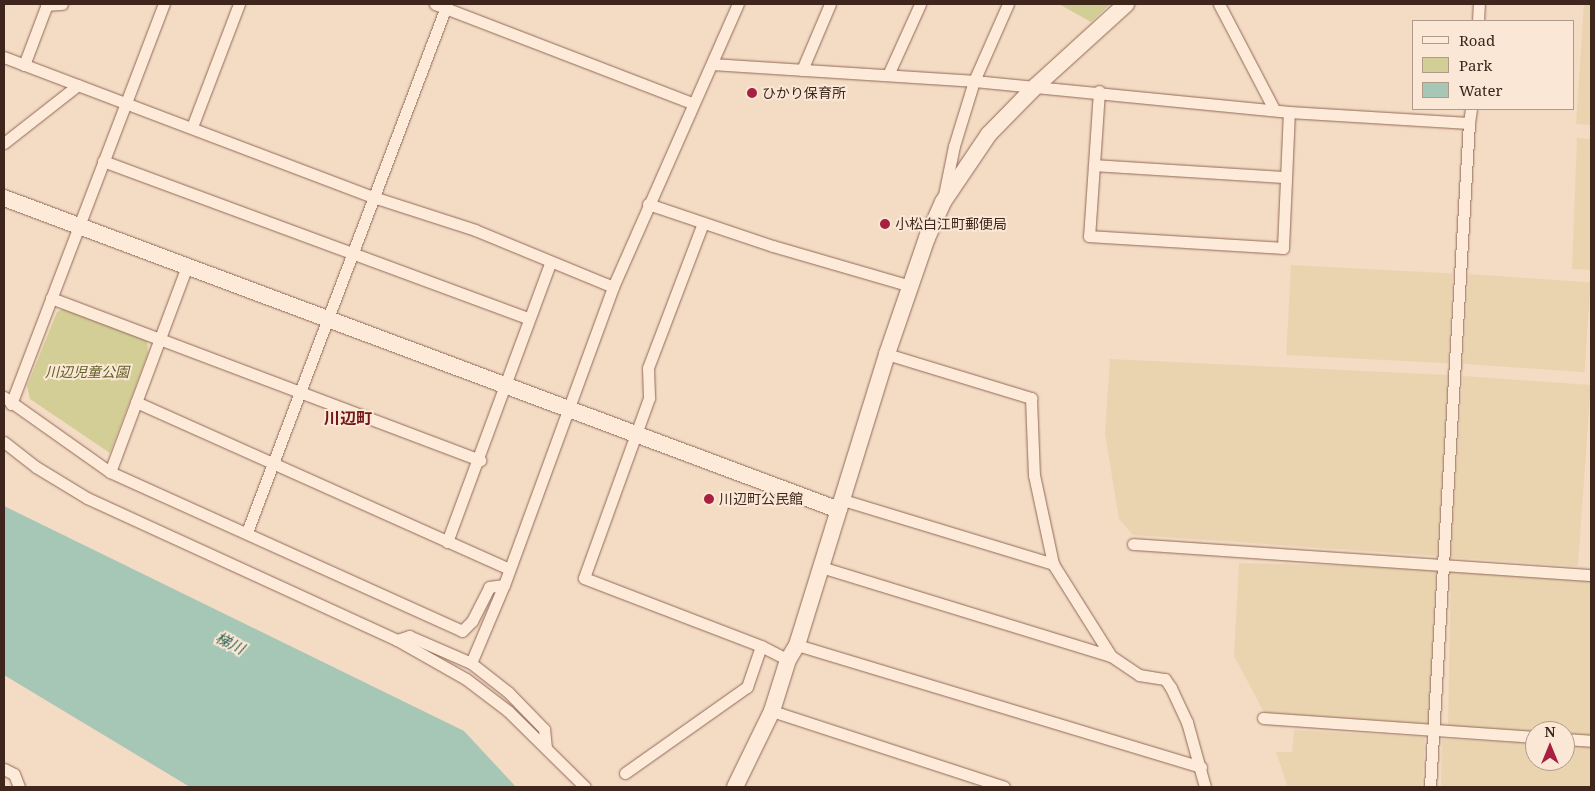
<!DOCTYPE html>
<meta charset="utf-8">
<style>
body{margin:0}
#map{position:relative;width:1595px;height:791px;overflow:hidden;background:#f3dbc4;font-family:"Noto Serif","Noto Sans JP",serif}
div>[style]{position:absolute}
.farmland>*{inset:0;background:#ead4b0;transform-origin:0 0}
.green>*{inset:0;background:#d3cd96}
.water>*{inset:0;background:#a6c6b6}
.roads{filter:drop-shadow(0 0 1px #916958) drop-shadow(0 0 1px #916958)}
.street>*{height:11px;margin:-5.5px;padding:0 5.5px;transform-origin:5.5px;border-radius:5.5px;background:#fdead9}
.secondary>*{height:16px;margin:-8px;padding:0 8px;transform-origin:8px;border-radius:8px;background:#fdead9}
.dots>*{width:14px;height:14px;translate:-50% -50%;box-sizing:border-box;border:2px solid #fae7d5;border-radius:50%}
span{translate:-50% -50%;white-space:nowrap;text-align:center;line-height:1.15;-webkit-text-stroke:4px #fae7d5;paint-order:stroke}
.poi-label{font-size:14px;color:#3f261d}
.left{translate:0 -50%;text-align:left}
.park-label{font-size:14px;color:#5d5e21;font-style:italic}
.water-label{font-size:15px;color:#2b6151;font-style:italic}
.quarter-label{font-size:16px;color:#711718;font-weight:700}
.frame{position:absolute;inset:0;border:5px solid #3f261d;pointer-events:none}
.legend{position:absolute;left:1412px;top:20px;width:162px;height:90px;box-sizing:border-box;background:#fae7d5;border:1px solid #af9a8b;margin:0;padding:6px 9px;list-style:none;font-size:15px;color:#3f261d}
.legend li{display:flex;align-items:center;gap:10px;height:25px}
.legend b{width:25px;border:1px solid #af9a8b}
.north{position:absolute;left:1525px;top:721px;width:50px;height:50px;box-sizing:border-box;background:#fae7d5;border:1px solid #af9a8b;border-radius:50%;rotate:0deg;font-size:14px;font-weight:700;line-height:20px;text-align:center;color:#3f261d}
.north::after{content:'';display:block;margin:auto;width:18px;height:22px;background:#a8203f;clip-path:polygon(50% 0,100% 100%,50% 72%,0 100%)}
</style>
<div id="map">
<div class="farmland">
<i style="clip-path:polygon(1584px 4px,1591px 4px,1591px 125px,1576px 124px)"></i>
<i style="clip-path:polygon(1577px 138px,1591px 139px,1591px 270px,1572px 269px)"></i>
<i style="left:1291px;top:265px;width:162px;height:90px;rotate:3deg"></i>
<i style="left:1469px;top:274px;width:122px;height:90px;rotate:4deg"></i>
<i style="clip-path:polygon(1110px 359px,1448px 375px,1437px 556px,1133px 535px,1119px 519px,1105px 433px)"></i>
<i style="left:1463px;top:376px;width:128px;height:182px;rotate:4deg"></i>
<i style="clip-path:polygon(1239px 563px,1436px 568px,1428px 730px,1265px 714px,1234px 656px)"></i>
<i style="clip-path:polygon(1451px 569px,1591px 580px,1591px 737px,1565px 735px,1565px 731px,1535px 733px,1448px 728px)"></i>
<i style="clip-path:polygon(1294px 730px,1425px 737px,1422px 787px,1288px 787px,1276px 752px,1292px 752px)"></i>
<i style="clip-path:polygon(1442px 739px,1535px 743px,1535px 761px,1565px 761px,1565px 745px,1591px 746px,1591px 787px,1441px 787px)"></i>
</div>
<div class="green">
<i style="clip-path:polygon(1059px 4px,1110px 4px,1091px 22px)"></i>
<i style="clip-path:polygon(65px 308px,147px 339px,148px 353px,110px 453px,30px 399px,27px 386px,57px 312px)"></i>
</div>
<div class="water">
<i style="clip-path:polygon(4px 506px,464px 731px,516px 787px,190px 787px,4px 675px)"></i>
</div>
<div class="roads">
<div class="street">
<i style="left:435px;top:4px;width:275px;rotate:21.1deg"></i>
<i style="left:1219px;top:4px;width:119px;rotate:62.4deg"></i>
<i style="left:46px;top:5px;width:16px;rotate:-4deg"></i>
<i style="left:1478px;top:21px;width:17px;rotate:-87deg"></i>
<i style="left:4px;top:57px;width:395px;rotate:20.8deg"></i>
<i style="left:373px;top:197px;width:107px;rotate:17.9deg"></i>
<i style="left:475px;top:230px;width:149px;rotate:22.4deg"></i>
<i style="left:713px;top:64px;width:262px;rotate:3.7deg"></i>
<i style="left:974px;top:81px;width:317px;rotate:5.6deg"></i>
<i style="left:1289px;top:112px;width:180px;rotate:3.5deg"></i>
<i style="left:1469px;top:123px;width:14px;rotate:-82deg"></i>
<i style="left:24px;top:65px;width:65px;rotate:-69.3deg"></i>
<i style="left:802px;top:70px;width:72px;rotate:-67deg"></i>
<i style="left:888px;top:75px;width:78px;rotate:-65.7deg"></i>
<i style="left:1099px;top:91px;width:145px;rotate:93.9deg"></i>
<i style="left:1089px;top:236px;width:194px;rotate:3.5deg"></i>
<i style="left:1283px;top:248px;width:136px;rotate:-87.5deg"></i>
<i style="left:192px;top:127px;width:132px;rotate:-69.1deg"></i>
<i style="left:4px;top:143px;width:94px;rotate:-38.1deg"></i>
<i style="left:103px;top:161px;width:454px;rotate:20.3deg"></i>
<i style="left:1094px;top:165px;width:192px;rotate:3.6deg"></i>
<i style="left:944px;top:195px;width:50px;rotate:-78.5deg"></i>
<i style="left:954px;top:146px;width:68px;rotate:-72.9deg"></i>
<i style="left:974px;top:81px;width:84px;rotate:-66.2deg"></i>
<i style="left:648px;top:204px;width:132px;rotate:18.6deg"></i>
<i style="left:773px;top:246px;width:144px;rotate:16.2deg"></i>
<i style="left:703px;top:223px;width:155px;rotate:110.8deg"></i>
<i style="left:648px;top:368px;width:30px;rotate:88deg"></i>
<i style="left:649px;top:398px;width:191px;rotate:109.9deg"></i>
<i style="left:584px;top:578px;width:190px;rotate:21deg"></i>
<i style="left:761px;top:646px;width:30px;rotate:27deg"></i>
<i style="left:51px;top:298px;width:459px;rotate:20.7deg"></i>
<i style="left:887px;top:354px;width:151px;rotate:17deg"></i>
<i style="left:1031px;top:398px;width:77px;rotate:87.8deg"></i>
<i style="left:1034px;top:475px;width:91px;rotate:77.9deg"></i>
<i style="left:1053px;top:564px;width:109px;rotate:57.8deg"></i>
<i style="left:1111px;top:656px;width:34px;rotate:34deg"></i>
<i style="left:1139px;top:675px;width:26px;rotate:9deg"></i>
<i style="left:1165px;top:679px;width:11px;rotate:56deg"></i>
<i style="left:1171px;top:688px;width:38px;rotate:65deg"></i>
<i style="left:1187px;top:722px;width:67px;rotate:74.5deg"></i>
<i style="left:4px;top:397px;width:130px;rotate:35.3deg"></i>
<i style="left:110px;top:472px;width:386px;rotate:24.3deg"></i>
<i style="left:462px;top:631px;width:14px;rotate:-45deg"></i>
<i style="left:472px;top:621px;width:38px;rotate:-63deg"></i>
<i style="left:489px;top:587px;width:15px;rotate:-8deg"></i>
<i style="left:136px;top:402px;width:409px;rotate:24.1deg"></i>
<i style="left:11px;top:404px;width:428px;rotate:-69.1deg"></i>
<i style="left:4px;top:442px;width:41px;rotate:38deg"></i>
<i style="left:36px;top:467px;width:60px;rotate:31.3deg"></i>
<i style="left:87px;top:498px;width:341px;rotate:24.6deg"></i>
<i style="left:397px;top:640px;width:79px;rotate:29.5deg"></i>
<i style="left:466px;top:679px;width:53px;rotate:37.3deg"></i>
<i style="left:508px;top:711px;width:108px;rotate:44.6deg"></i>
<i style="left:110px;top:472px;width:220px;rotate:-69.5deg"></i>
<i style="left:843px;top:500px;width:220px;rotate:16.9deg"></i>
<i style="left:247px;top:532px;width:565px;rotate:-69.25deg"></i>
<i style="left:447px;top:542px;width:297px;rotate:-69.7deg"></i>
<i style="left:1133px;top:544px;width:459px;rotate:3.9deg"></i>
<i style="left:821px;top:567px;width:303px;rotate:17.1deg"></i>
<i style="left:397px;top:640px;width:13px;rotate:-18deg"></i>
<i style="left:409px;top:636px;width:68px;rotate:23.5deg"></i>
<i style="left:471px;top:663px;width:47px;rotate:38.1deg"></i>
<i style="left:508px;top:692px;width:52px;rotate:45.8deg"></i>
<i style="left:544px;top:729px;width:18px;rotate:84deg"></i>
<i style="left:797px;top:645px;width:422px;rotate:16.8deg"></i>
<i style="left:471px;top:663px;width:85px;rotate:-67.1deg"></i>
<i style="left:504px;top:585px;width:317px;rotate:-69.9deg"></i>
<i style="left:613px;top:287px;width:309px;rotate:-66.2deg"></i>
<i style="left:772px;top:711px;width:244px;rotate:18.1deg"></i>
<i style="left:1263px;top:718px;width:273px;rotate:4deg"></i>
<i style="left:1565px;top:739px;width:26px;rotate:4deg"></i>
<i style="left:4px;top:769px;width:11px;rotate:27deg"></i>
<i style="left:14px;top:774px;width:14px;rotate:69deg"></i>
<i style="left:625px;top:773px;width:149px;rotate:-35.2deg"></i>
<i style="left:747px;top:687px;width:43px;rotate:-71.1deg"></i>
<i style="left:1430px;top:787px;width:665px;rotate:-86.64deg"></i>
</div>
<div class="secondary">
<i style="left:4px;top:198px;width:891px;rotate:20.49deg"></i>
<i style="left:735px;top:787px;width:85px;rotate:-64deg"></i>
<i style="left:772px;top:711px;width:53px;rotate:-72.6deg"></i>
<i style="left:788px;top:660px;width:17px;rotate:-59deg"></i>
<i style="left:797px;top:645px;width:305px;rotate:-72.8deg"></i>
<i style="left:887px;top:354px;width:123px;rotate:-71deg"></i>
<i style="left:927px;top:238px;width:39px;rotate:-66deg"></i>
<i style="left:943px;top:202px;width:82px;rotate:-55.9deg"></i>
<i style="left:989px;top:134px;width:67px;rotate:-45.6deg"></i>
<i style="left:1036px;top:86px;width:122px;rotate:-42.3deg"></i>
</div>
</div>
<div class="dots">
<i style="left:752px;top:93px;background:#a8203f"></i>
<i style="left:885px;top:224px;background:#a8203f"></i>
<i style="left:709px;top:499px;background:#a8203f"></i>
</div>
<div class="poi-label">
<span class="left" style="left:762px;top:93px">ひかり保育所</span>
<span class="left" style="left:895px;top:224px">小松白江町郵便局</span>
<span class="left" style="left:719px;top:499px">川辺町公民館</span>
</div>
<div class="park-label">
<span style="left:87px;top:372px">川辺児童公園</span>
</div>
<div class="water-label">
<span style="left:230px;top:643px;rotate:27deg">梯川</span>
</div>
<div class="quarter-label">
<span style="left:348px;top:418px">川辺町</span>
</div>
<div class="frame"></div>
<ul class="legend">
<li><b style="height:6px;background:#fdead9"></b>Road</li>
<li><b style="height:14px;background:#d3cd96"></b>Park</li>
<li><b style="height:14px;background:#a6c6b6"></b>Water</li>
</ul>
<div class="north">N</div>
</div>
